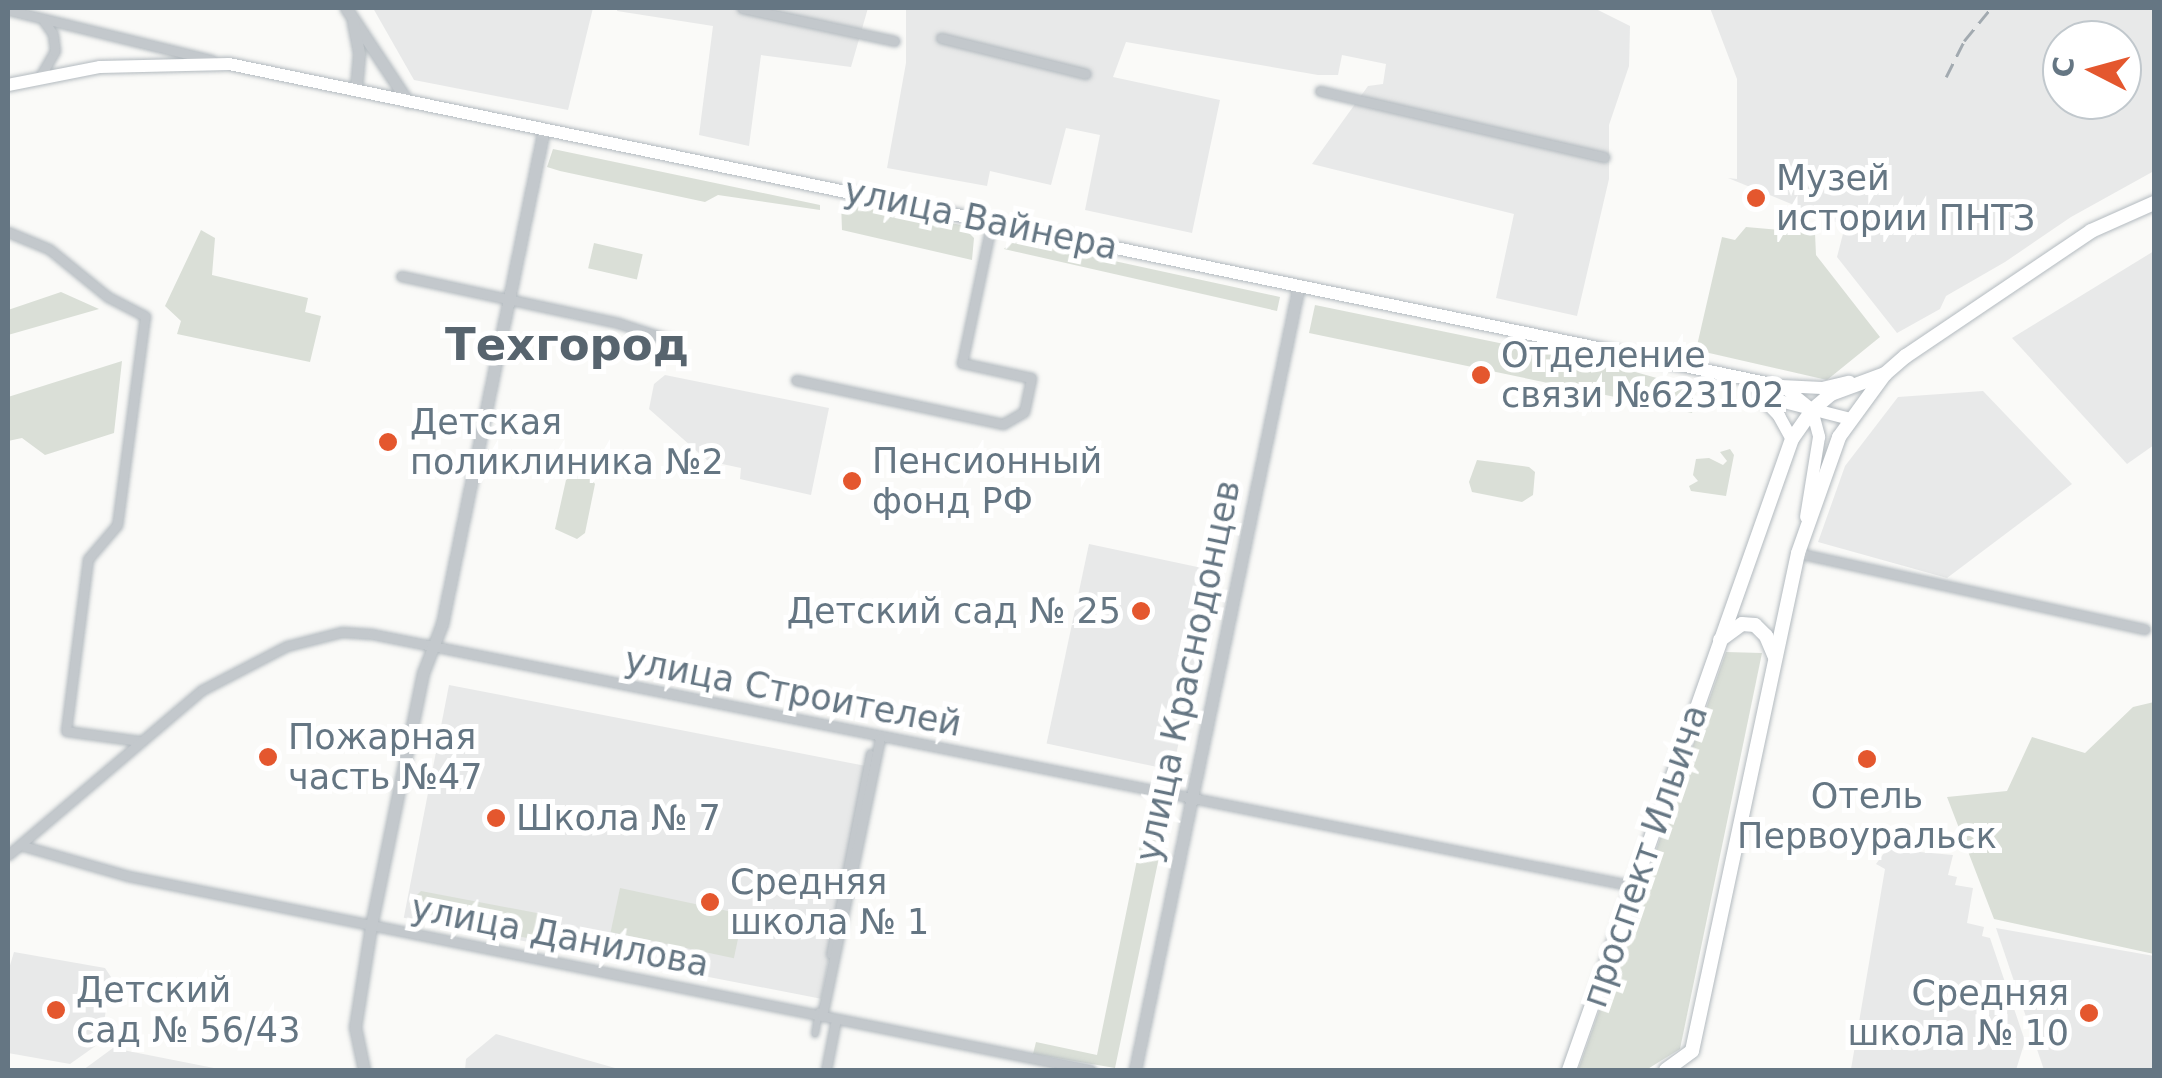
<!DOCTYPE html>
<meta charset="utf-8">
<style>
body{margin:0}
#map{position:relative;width:2162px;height:1078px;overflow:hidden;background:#fafaf8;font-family:"DejaVu Sans",sans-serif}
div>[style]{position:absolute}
.built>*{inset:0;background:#e8e9e9;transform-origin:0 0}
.green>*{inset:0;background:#dadfd7;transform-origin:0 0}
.roads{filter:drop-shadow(0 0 2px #b3babf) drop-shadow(0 0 2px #b3babf)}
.pedestrian>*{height:6px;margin:-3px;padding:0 3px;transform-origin:3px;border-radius:3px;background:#c3c8cc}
.minor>*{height:9px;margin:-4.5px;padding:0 4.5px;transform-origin:4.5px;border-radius:4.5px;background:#c3c8cc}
.tertiary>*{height:11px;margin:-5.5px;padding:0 5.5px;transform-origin:5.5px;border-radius:5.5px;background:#c3c8cc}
.secondary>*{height:12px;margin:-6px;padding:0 6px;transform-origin:6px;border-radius:6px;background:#fff}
.primary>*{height:14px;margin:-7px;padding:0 7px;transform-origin:7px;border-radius:7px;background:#fff}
.rail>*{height:2.5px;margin-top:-1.25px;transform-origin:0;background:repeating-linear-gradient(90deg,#a2aab0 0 15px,transparent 0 23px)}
.dots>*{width:28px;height:28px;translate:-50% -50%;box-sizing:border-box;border:5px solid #fff;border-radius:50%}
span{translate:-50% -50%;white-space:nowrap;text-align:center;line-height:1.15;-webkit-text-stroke:10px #fff;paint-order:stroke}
.poi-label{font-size:35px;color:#657683}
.left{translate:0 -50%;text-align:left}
.right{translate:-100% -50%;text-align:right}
.street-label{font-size:35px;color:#657683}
.district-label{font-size:45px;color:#57646e;font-weight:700}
.frame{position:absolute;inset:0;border:10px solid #657683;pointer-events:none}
.north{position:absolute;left:2042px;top:20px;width:100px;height:100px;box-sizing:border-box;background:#fff;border:2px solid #c1c8cd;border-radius:50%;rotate:276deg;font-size:28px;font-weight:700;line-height:40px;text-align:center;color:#657683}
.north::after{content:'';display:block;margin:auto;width:35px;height:45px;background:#e4572e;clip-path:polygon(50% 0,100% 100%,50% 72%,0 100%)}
</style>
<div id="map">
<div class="built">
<i style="clip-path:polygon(373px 8px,593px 8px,568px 110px,414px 80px)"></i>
<i style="clip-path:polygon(618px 8px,868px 8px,851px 67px,761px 55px,749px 146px,699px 135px,713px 26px,617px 11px)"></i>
<i style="clip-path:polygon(906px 8px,1594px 8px,1630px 26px,1629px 66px,1609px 125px,1609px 179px,1577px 316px,1496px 298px,1514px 214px,1312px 164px,1368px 86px,1383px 84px,1386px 64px,1342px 55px,1338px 75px,1318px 75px,1126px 42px,1113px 77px,1220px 100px,1192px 233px,1085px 210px,1100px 135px,1066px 128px,1051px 185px,990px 171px,987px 186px,887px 168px,906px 63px)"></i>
<i style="clip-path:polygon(evenodd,1710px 8px,2154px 8px,2154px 171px,2071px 217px,2005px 262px,1946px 296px,1940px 309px,1897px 333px,1837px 257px,1845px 226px,1728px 178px,1737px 179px,1737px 79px,1710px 8px,2062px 40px,2122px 40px,2122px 100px,2062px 100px,2062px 40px)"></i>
<i style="clip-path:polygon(2154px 251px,2154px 445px,2127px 464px,2012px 338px)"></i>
<i style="clip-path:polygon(665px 375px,829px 408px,811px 495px,740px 479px,741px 468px,708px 461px,649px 409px,654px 384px)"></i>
<i style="clip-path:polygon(1983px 391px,2072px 484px,1947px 578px,1818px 542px,1845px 466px,1898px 397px)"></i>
<i style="left:1089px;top:544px;width:129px;height:204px;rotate:12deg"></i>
<i style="left:449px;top:685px;width:425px;height:237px;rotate:11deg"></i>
<i style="clip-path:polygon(1887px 849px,1953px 855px,1948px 875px,1957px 877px,1955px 885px,1973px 888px,1967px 923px,1984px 927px,1982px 936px,1990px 938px,2025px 1041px,2016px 1070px,1851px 1069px,1885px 869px,1876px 864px)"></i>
<i style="clip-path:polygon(1996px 928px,2154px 956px,2154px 1070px,2044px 1070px)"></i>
<i style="clip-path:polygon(14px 952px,105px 968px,111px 977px,101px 1042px,70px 1064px,8px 1053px,8px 972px)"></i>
<i style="clip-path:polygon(496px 1034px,615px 1068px,614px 1070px,465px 1070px,466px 1059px)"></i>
<i style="clip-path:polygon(113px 1048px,133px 1052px,224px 1070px,83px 1070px)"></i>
</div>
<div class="green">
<i style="clip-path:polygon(553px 149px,820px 205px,820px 210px,718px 195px,705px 202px,560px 171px,547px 167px)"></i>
<i style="clip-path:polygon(841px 203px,961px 225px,974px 238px,972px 260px,842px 230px)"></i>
<i style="clip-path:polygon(1746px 227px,1815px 233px,1816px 255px,1880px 337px,1827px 380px,1696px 350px,1722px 237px,1735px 240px)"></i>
<i style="clip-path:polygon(201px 230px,215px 238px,212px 275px,308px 298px,305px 312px,321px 316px,310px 362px,177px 334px,181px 321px,165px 306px)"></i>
<i style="clip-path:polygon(1013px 239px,1280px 297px,1277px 311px,1004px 249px)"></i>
<i style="left:594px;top:243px;width:50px;height:26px;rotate:13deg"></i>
<i style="clip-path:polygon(61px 292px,99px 309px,8px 335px,8px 310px)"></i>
<i style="clip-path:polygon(1315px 305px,1621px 368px,1696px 389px,1692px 413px,1309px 333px)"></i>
<i style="clip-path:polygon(122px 361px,114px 433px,45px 455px,22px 438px,8px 441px,8px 397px)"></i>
<i style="clip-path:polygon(1730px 449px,1734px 455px,1726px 496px,1691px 491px,1689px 486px,1698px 481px,1693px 475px,1696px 459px,1709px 458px,1723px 465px,1727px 461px,1720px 452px)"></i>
<i style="clip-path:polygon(1477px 460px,1529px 467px,1535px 472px,1533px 495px,1522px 502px,1472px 492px,1469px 482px)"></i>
<i style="clip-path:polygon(573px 475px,591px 478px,595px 484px,585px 533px,577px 539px,555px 529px,566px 480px)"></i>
<i style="clip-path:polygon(1726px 652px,1762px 653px,1680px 1049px,1646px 1070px,1578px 1070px)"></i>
<i style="clip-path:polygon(2154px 702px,2154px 954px,1994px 919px,1947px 797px,2007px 791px,2032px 737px,2085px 753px,2133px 707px)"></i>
<i style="clip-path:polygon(1146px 816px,1167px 819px,1115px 1068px,1033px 1054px,1036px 1042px,1097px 1055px)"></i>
<i style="left:620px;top:888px;width:126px;height:45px;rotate:12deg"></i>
<i style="clip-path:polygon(421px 891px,558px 917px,553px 943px,416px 916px,409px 903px)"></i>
</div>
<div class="roads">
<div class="pedestrian">
<i style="left:830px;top:955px;width:206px;rotate:-78.8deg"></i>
<i style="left:815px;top:1034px;width:23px;rotate:-80deg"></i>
</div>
<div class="minor">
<i style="left:742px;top:8px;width:156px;rotate:12.2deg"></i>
<i style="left:8px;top:10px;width:210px;rotate:13.8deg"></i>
<i style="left:941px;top:38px;width:149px;rotate:13.9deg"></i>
<i style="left:41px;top:75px;width:28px;rotate:-60deg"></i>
<i style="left:55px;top:51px;width:17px;rotate:-97deg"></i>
<i style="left:53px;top:34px;width:16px;rotate:-125deg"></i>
<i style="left:1320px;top:91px;width:292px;rotate:13.1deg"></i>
<i style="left:8px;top:232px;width:44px;rotate:22.5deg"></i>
<i style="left:49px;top:249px;width:76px;rotate:39.1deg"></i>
<i style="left:108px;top:297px;width:42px;rotate:27.2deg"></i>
<i style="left:145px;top:316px;width:211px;rotate:97.6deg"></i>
<i style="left:117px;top:525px;width:45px;rotate:130.5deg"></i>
<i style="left:88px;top:559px;width:173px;rotate:97.3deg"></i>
<i style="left:66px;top:731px;width:74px;rotate:7.8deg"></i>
<i style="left:401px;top:276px;width:222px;rotate:12.2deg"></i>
<i style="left:618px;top:323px;width:55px;rotate:18.1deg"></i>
<i style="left:796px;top:380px;width:212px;rotate:12deg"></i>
<i style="left:1003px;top:424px;width:24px;rotate:-30deg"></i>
<i style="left:1024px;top:412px;width:35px;rotate:-78deg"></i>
<i style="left:1031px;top:378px;width:71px;rotate:-167.7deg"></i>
<i style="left:962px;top:363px;width:145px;rotate:-78.1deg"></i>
<i style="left:1798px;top:553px;width:355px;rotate:12.4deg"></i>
<i style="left:20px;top:845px;width:112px;rotate:16deg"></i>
<i style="left:128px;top:876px;width:982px;rotate:11.39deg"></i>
<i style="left:8px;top:855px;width:255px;rotate:-40.4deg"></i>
<i style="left:202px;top:690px;width:96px;rotate:-27.4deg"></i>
<i style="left:287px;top:646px;width:57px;rotate:-14.3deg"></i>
<i style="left:342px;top:632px;width:30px;rotate:4deg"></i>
<i style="left:372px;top:634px;width:1286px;rotate:11.3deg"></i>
<i style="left:822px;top:1016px;width:284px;rotate:-78.2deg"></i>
<i style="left:826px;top:1070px;width:52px;rotate:-78.9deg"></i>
</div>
<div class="tertiary">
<i style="left:346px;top:8px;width:113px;rotate:56.6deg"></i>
<i style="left:353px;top:22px;width:33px;rotate:79deg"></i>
<i style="left:359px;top:54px;width:36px;rotate:95deg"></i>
<i style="left:364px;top:1070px;width:44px;rotate:-101.8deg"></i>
<i style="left:355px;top:1027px;width:102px;rotate:-81deg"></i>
<i style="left:371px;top:926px;width:258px;rotate:-78.4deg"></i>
<i style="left:423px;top:673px;width:53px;rotate:-68.8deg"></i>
<i style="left:442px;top:624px;width:505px;rotate:-78.36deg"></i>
<i style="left:1135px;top:1070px;width:802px;rotate:-78.2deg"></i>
</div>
<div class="secondary">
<i style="left:8px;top:85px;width:94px;rotate:-11.1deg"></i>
<i style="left:100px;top:67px;width:129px;rotate:-1.3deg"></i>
<i style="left:229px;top:64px;width:1585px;rotate:11.72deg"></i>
<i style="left:1781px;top:386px;width:41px;rotate:2.8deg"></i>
<i style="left:1822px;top:388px;width:28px;rotate:-13deg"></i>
<i style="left:1748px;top:383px;width:37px;rotate:29deg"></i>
<i style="left:1780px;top:401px;width:72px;rotate:14.4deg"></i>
<i style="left:1785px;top:388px;width:35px;rotate:39deg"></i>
<i style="left:1812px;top:410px;width:28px;rotate:75deg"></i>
<i style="left:1819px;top:437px;width:81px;rotate:99.2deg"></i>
<i style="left:1760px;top:396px;width:28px;rotate:46deg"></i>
<i style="left:1779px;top:416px;width:26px;rotate:61deg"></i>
</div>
<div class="primary">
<i style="left:1720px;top:640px;width:27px;rotate:-36deg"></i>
<i style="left:1742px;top:624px;width:13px;rotate:4deg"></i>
<i style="left:1755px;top:625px;width:16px;rotate:45deg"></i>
<i style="left:1766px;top:636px;width:23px;rotate:67deg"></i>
<i style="left:1569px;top:1070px;width:669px;rotate:-70.54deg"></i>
<i style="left:1792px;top:439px;width:35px;rotate:-55deg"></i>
<i style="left:1812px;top:410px;width:25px;rotate:-40deg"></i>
<i style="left:1831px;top:394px;width:58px;rotate:-20.3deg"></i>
<i style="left:1666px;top:1070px;width:32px;rotate:-36deg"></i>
<i style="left:1692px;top:1051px;width:509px;rotate:-77.98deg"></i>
<i style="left:1798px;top:553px;width:123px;rotate:-70.5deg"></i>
<i style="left:1839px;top:437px;width:78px;rotate:-53.9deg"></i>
<i style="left:1885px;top:374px;width:28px;rotate:-41deg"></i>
<i style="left:1906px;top:356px;width:223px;rotate:-34deg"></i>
<i style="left:2091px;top:231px;width:69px;rotate:-24deg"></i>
</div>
</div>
<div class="rail">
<i style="left:1946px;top:77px;width:40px;rotate:-63.4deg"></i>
<i style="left:1964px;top:41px;width:43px;rotate:-50.7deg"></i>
</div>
<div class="dots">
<i style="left:1756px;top:198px;background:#e4572e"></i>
<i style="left:1481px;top:375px;background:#e4572e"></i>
<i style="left:388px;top:442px;background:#e4572e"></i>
<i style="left:852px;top:481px;background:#e4572e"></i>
<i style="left:1141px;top:611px;background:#e4572e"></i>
<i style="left:268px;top:757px;background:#e4572e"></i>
<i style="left:1867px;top:759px;background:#e4572e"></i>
<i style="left:496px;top:818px;background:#e4572e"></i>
<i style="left:710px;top:902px;background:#e4572e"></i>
<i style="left:56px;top:1010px;background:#e4572e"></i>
<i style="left:2089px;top:1013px;background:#e4572e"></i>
</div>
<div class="poi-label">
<span class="left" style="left:1776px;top:198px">Музей<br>истории ПНТЗ</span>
<span class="left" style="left:1501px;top:375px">Отделение<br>связи №623102</span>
<span class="left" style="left:410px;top:442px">Детская<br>поликлиника №2</span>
<span class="left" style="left:872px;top:481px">Пенсионный<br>фонд РФ</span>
<span class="right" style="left:1121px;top:611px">Детский сад № 25</span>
<span class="left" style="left:288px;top:757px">Пожарная<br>часть №47</span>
<span style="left:1867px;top:816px">Отель<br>Первоуральск</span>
<span class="left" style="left:516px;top:818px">Школа № 7</span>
<span class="left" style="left:730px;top:902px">Средняя<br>школа № 1</span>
<span class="left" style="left:76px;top:1010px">Детский<br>сад № 56/43</span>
<span class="right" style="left:2069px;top:1013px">Средняя<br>школа № 10</span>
</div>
<div class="street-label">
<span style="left:981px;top:219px;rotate:12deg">улица Вайнера</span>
<span style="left:1188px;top:671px;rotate:-78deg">улица Краснодонцев</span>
<span style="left:793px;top:692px;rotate:11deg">улица Строителей</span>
<span style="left:1645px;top:856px;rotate:-71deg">проспект Ильича</span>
<span style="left:560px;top:936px;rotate:11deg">улица Данилова</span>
</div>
<div class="district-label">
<span style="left:567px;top:345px">Техгород</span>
</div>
<div class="frame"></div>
<div class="north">С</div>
</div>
